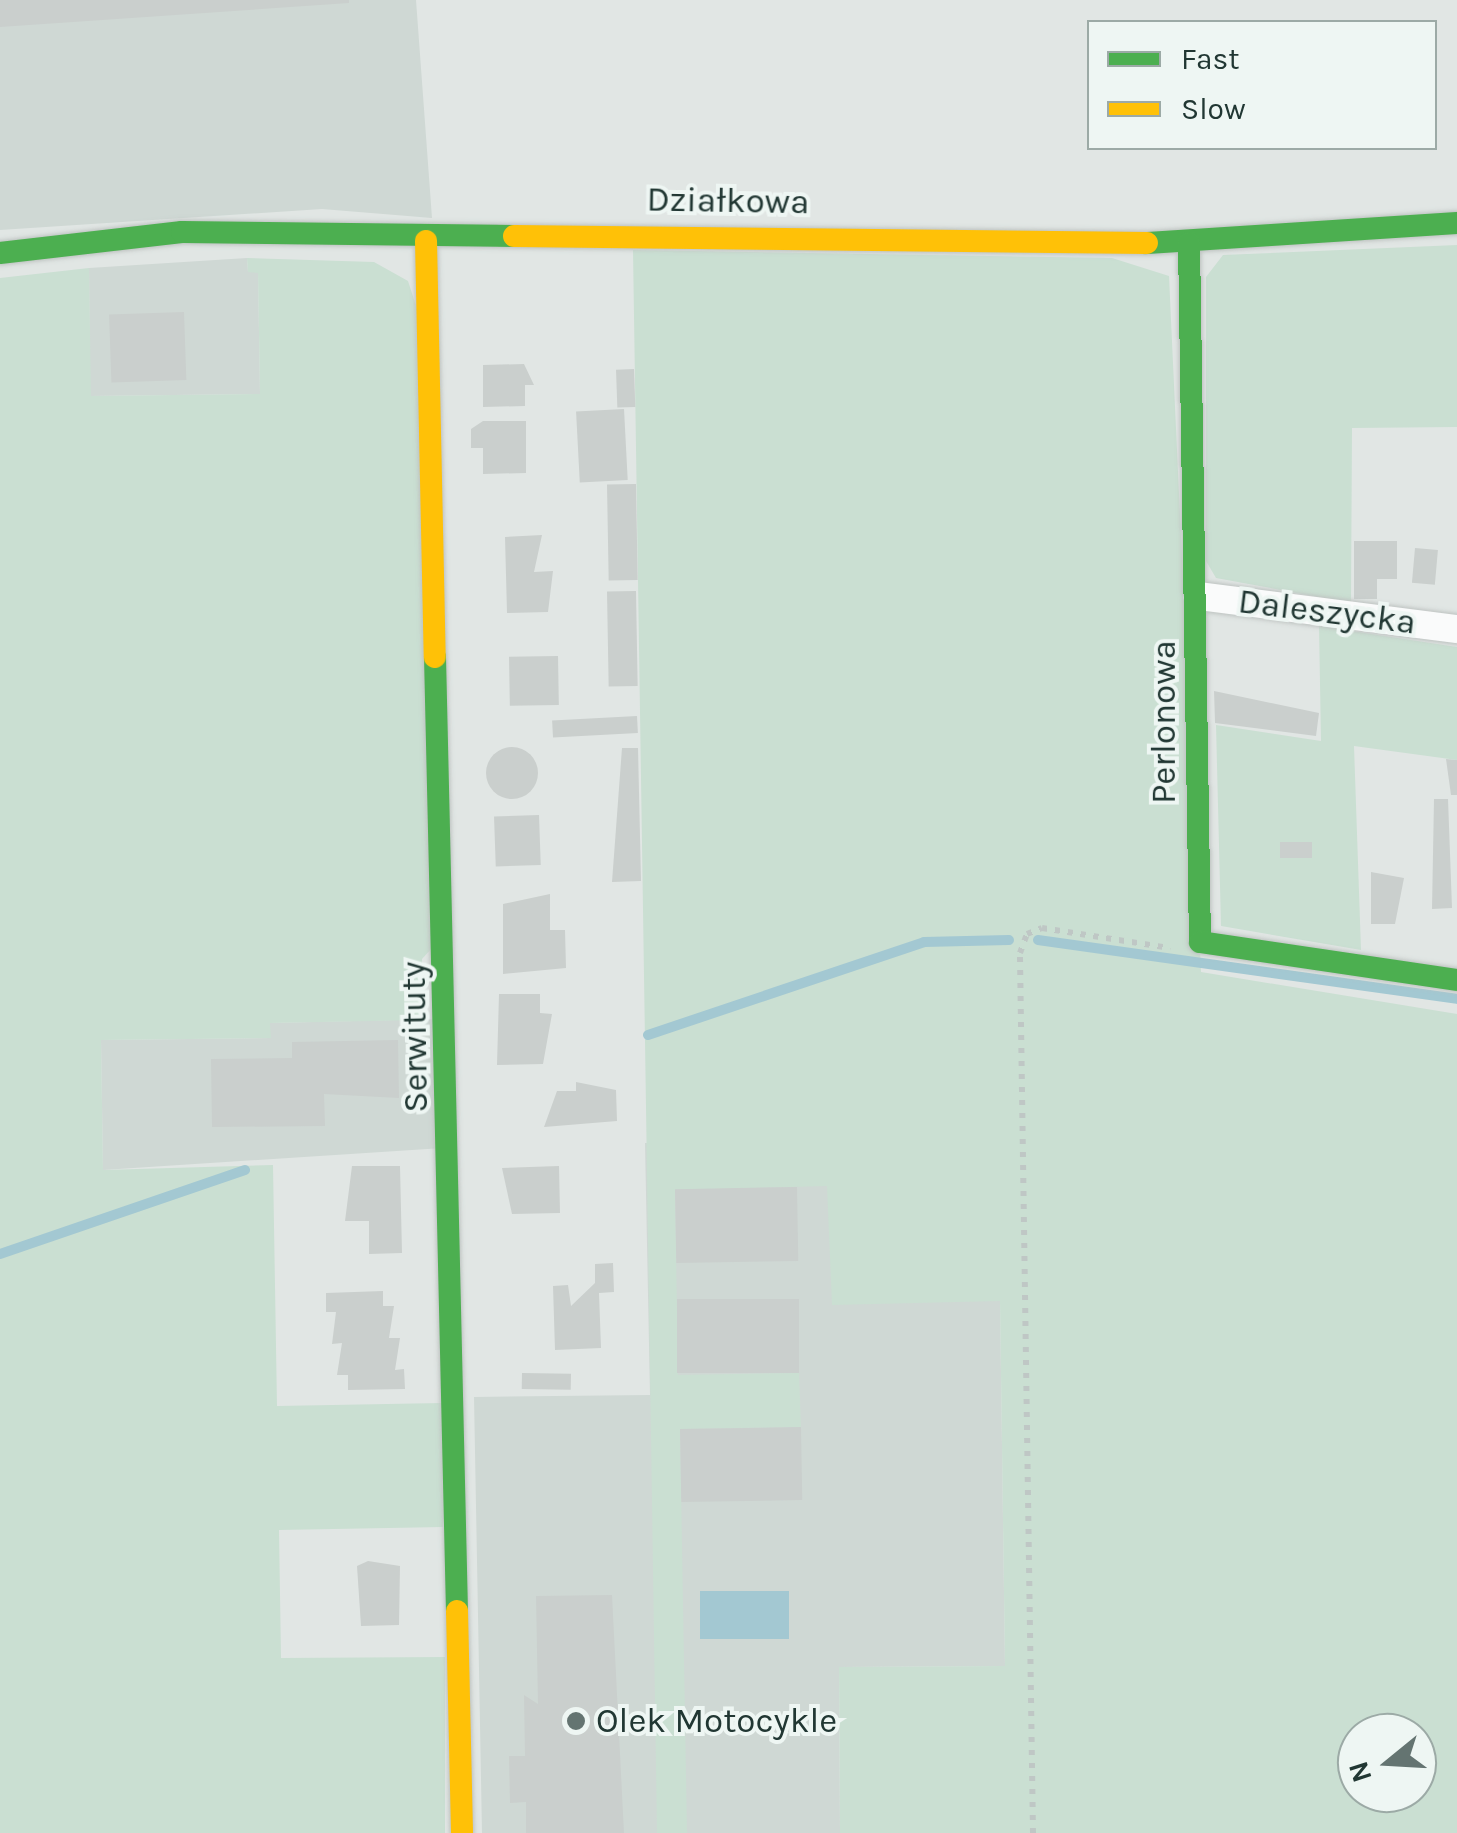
<!DOCTYPE html>
<meta charset="utf-8">
<style>
body{margin:0}
#map{position:relative;width:1457px;height:1833px;overflow:hidden;background:#e1e6e4;font-family:Karla,sans-serif}
div>[style]{position:absolute}
.built>*{inset:0;background:#cfd8d4}
.green>*{inset:0;background:#cadfd2}
.water>*{inset:0;background:#a3c8d2;transform-origin:0 0}
.stream>*{height:10px;margin:-5px;padding:0 5px;transform-origin:5px;border-radius:5px;background:#a3c8d2}
.building>*{inset:0;background:#cacfcd;transform-origin:0 0}
.round{border-radius:50%}
.path>*{height:6px;margin-top:-3px;transform-origin:0;background:repeating-linear-gradient(90deg,#bfc7c5 0 5px,transparent 0 13px)}
.roads{filter:drop-shadow(0 0 2px #bec3c1) drop-shadow(0 0 2px #bec3c1)}
.street>*{height:28px;margin:-14px;padding:0 14px;transform-origin:14px;border-radius:14px;background:#fafbfb}
.fast>*{height:22px;margin:-11px;padding:0 11px;transform-origin:11px;border-radius:11px;background:#4caf50}
.slow>*{height:22px;margin:-11px;padding:0 11px;transform-origin:11px;border-radius:11px;background:#ffc107}
.dots>*{width:28px;height:28px;translate:-50% -50%;box-sizing:border-box;border:5px solid #eef6f3;border-radius:50%}
span{translate:-50% -50%;white-space:nowrap;text-align:center;line-height:1.15;-webkit-text-stroke:8px #eef6f3;paint-order:stroke}
.street-label{font-size:35px;color:#213733}
.poi-label{font-size:35px;color:#213733}
.left{translate:0 -50%;text-align:left}
.legend{position:absolute;left:1087px;top:20px;width:350px;height:130px;box-sizing:border-box;background:#eef6f3;border:2px solid #9caaa6;margin:0;padding:12px 18px;list-style:none;font-size:30px;color:#213733}
.legend li{display:flex;align-items:center;gap:20px;height:50px}
.legend b{width:50px;border:2px solid #9caaa6}
.north{position:absolute;left:1337px;top:1713px;width:100px;height:100px;box-sizing:border-box;background:#eef6f3;border:2px solid #9caaa6;border-radius:50%;rotate:252deg;font-size:28px;font-weight:700;line-height:40px;text-align:center;color:#213733}
.north::after{content:'';display:block;margin:auto;width:35px;height:45px;background:#647471;clip-path:polygon(50% 0,100% 100%,50% 72%,0 100%)}
</style>
<div id="map">
<div class="built">
<i style="clip-path:polygon(0 0,416px 0,432px 218px,322px 209px,0 230px)"></i>
<i style="clip-path:polygon(247px 258px,248px 272px,258px 272px,260px 394px,90px 396px,89px 268px)"></i>
<i style="clip-path:polygon(440px 1019px,443px 1148px,103px 1170px,101px 1040px,270px 1038px,270px 1023px)"></i>
<i style="clip-path:polygon(829px 1138px,1000px 1300px,1005px 1666px,839px 1667px,840px 1833px,482px 1833px,474px 1397px,650px 1395px,645px 1143px)"></i>
</div>
<div class="green">
<i style="clip-path:polygon(1457px 245px,1457px 427px,1352px 428px,1351px 603px,1216px 578px,1206px 561px,1206px 277px,1223px 255px)"></i>
<i style="clip-path:polygon(evenodd,633px 250px,1112px 258px,1169px 276px,1201px 972px,1457px 1014px,1457px 1833px,840px 1833px,839px 1667px,1005px 1666px,1000px 1301px,832px 1305px,827px 1186px,675px 1190px,678px 1375px,799px 1373px,801px 1427px,680px 1429px,687px 1833px,657px 1833px,633px 250px,1357px 1733px,1417px 1733px,1417px 1793px,1357px 1793px,1357px 1733px)"></i>
<i style="clip-path:polygon(247px 258px,374px 262px,408px 281px,419px 315px,432px 948px,422px 959px,424px 1020px,270px 1023px,271px 1038px,101px 1040px,103px 1170px,273px 1165px,277px 1406px,442px 1403px,443px 1527px,279px 1530px,281px 1658px,445px 1657px,445px 1833px,0 1833px,0 278px,89px 268px,91px 396px,260px 394px,258px 273px,248px 272px)"></i>
<i style="clip-path:polygon(1319px 626px,1457px 647px,1457px 760px,1354px 746px,1361px 950px,1221px 926px,1216px 725px,1321px 741px)"></i>
</div>
<div class="water">
<i style="left:789px;top:1591px;width:48px;height:89px;rotate:90deg"></i>
</div>
<div class="stream">
<i style="left:1038px;top:940px;width:423px;rotate:8deg"></i>
<i style="left:648px;top:1035px;width:291px;rotate:-18.6deg"></i>
<i style="left:924px;top:942px;width:85px;rotate:-1.3deg"></i>
<i style="left:0;top:1254px;width:259px;rotate:-18.9deg"></i>
</div>
<div class="building">
<i style="clip-path:polygon(0 0,349px 0,349px 3px,0 27px)"></i>
<i style="left:184px;top:312px;width:68px;height:75px;rotate:88deg"></i>
<i style="clip-path:polygon(524px 364px,534px 385px,525px 385px,525px 406px,483px 407px,483px 365px)"></i>
<i style="left:634px;top:369px;width:38px;height:18px;rotate:88deg"></i>
<i style="left:624px;top:409px;width:71px;height:48px;rotate:87deg"></i>
<i style="clip-path:polygon(483px 421px,526px 421px,526px 473px,483px 474px,483px 448px,471px 448px,471px 429px)"></i>
<i style="left:636px;top:484px;width:96px;height:29px;rotate:89deg"></i>
<i style="clip-path:polygon(542px 535px,534px 572px,553px 571px,548px 612px,507px 613px,505px 537px)"></i>
<i style="clip-path:polygon(1354px 541px,1397px 541px,1397px 579px,1377px 579px,1377px 599px,1354px 599px)"></i>
<i style="left:1415px;top:548px;width:23px;height:35px;rotate:5deg"></i>
<i style="left:636px;top:591px;width:95px;height:29px;rotate:89deg"></i>
<i style="left:558px;top:656px;width:49px;height:49px;rotate:89deg"></i>
<i style="clip-path:polygon(1214px 691px,1319px 713px,1316px 736px,1215px 723px)"></i>
<i style="left:637px;top:716px;width:17px;height:85px;rotate:87deg"></i>
<i class="round" style="left:486px;top:747px;width:52px;height:52px"></i>
<i style="clip-path:polygon(622px 748px,638px 748px,641px 881px,612px 882px)"></i>
<i style="clip-path:polygon(1446px 759px,1457px 760px,1457px 795px,1451px 795px)"></i>
<i style="clip-path:polygon(1434px 799px,1448px 799px,1452px 908px,1432px 909px)"></i>
<i style="left:539px;top:815px;width:50px;height:45px;rotate:88deg"></i>
<i style="left:1312px;top:842px;width:16px;height:32px;rotate:90deg"></i>
<i style="clip-path:polygon(1371px 872px,1404px 878px,1395px 924px,1371px 924px)"></i>
<i style="clip-path:polygon(550px 894px,550px 930px,565px 930px,566px 968px,503px 974px,503px 904px)"></i>
<i style="clip-path:polygon(499px 994px,540px 994px,540px 1013px,552px 1014px,543px 1064px,497px 1065px)"></i>
<i style="clip-path:polygon(398px 1040px,399px 1098px,324px 1094px,325px 1126px,212px 1127px,211px 1059px,292px 1058px,292px 1042px)"></i>
<i style="clip-path:polygon(576px 1082px,616px 1090px,617px 1121px,544px 1127px,557px 1091px,576px 1091px)"></i>
<i style="clip-path:polygon(352px 1166px,400px 1166px,402px 1253px,369px 1254px,369px 1221px,345px 1221px)"></i>
<i style="clip-path:polygon(559px 1166px,560px 1213px,512px 1214px,502px 1168px)"></i>
<i style="left:797px;top:1187px;width:74px;height:122px;rotate:89deg"></i>
<i style="clip-path:polygon(613px 1263px,614px 1292px,599px 1293px,601px 1348px,555px 1350px,553px 1286px,568px 1285px,571px 1306px,595px 1283px,595px 1264px)"></i>
<i style="clip-path:polygon(383px 1291px,383px 1306px,394px 1306px,389px 1338px,400px 1338px,395px 1370px,404px 1369px,405px 1389px,348px 1390px,348px 1375px,337px 1375px,342px 1343px,332px 1344px,336px 1312px,326px 1312px,326px 1293px)"></i>
<i style="left:799px;top:1299px;width:74px;height:122px;rotate:90deg"></i>
<i style="left:522px;top:1373px;width:49px;height:16px;rotate:1deg"></i>
<i style="left:801px;top:1427px;width:73px;height:121px;rotate:89deg"></i>
<i style="clip-path:polygon(368px 1561px,400px 1566px,399px 1625px,361px 1626px,357px 1566px)"></i>
<i style="clip-path:polygon(612px 1595px,624px 1833px,526px 1833px,526px 1802px,510px 1803px,509px 1756px,525px 1756px,524px 1695px,538px 1704px,536px 1596px)"></i>
</div>
<div class="path">
<i style="left:1033px;top:1833px;width:880px;rotate:-90.85deg"></i>
<i style="left:1020px;top:953px;width:20px;rotate:-70deg"></i>
<i style="left:1027px;top:934px;width:16px;rotate:-22deg"></i>
<i style="left:1042px;top:928px;width:130px;rotate:8.9deg"></i>
</div>
<div class="roads">
<div class="street">
<i style="left:1198px;top:596px;width:261px;rotate:7.3deg"></i>
</div>
<div class="fast">
<i style="left:1147px;top:243px;width:311px;rotate:-3.7deg"></i>
<i style="left:1189px;top:243px;width:699px;rotate:89.1deg"></i>
<i style="left:1200px;top:942px;width:260px;rotate:8.4deg"></i>
<i style="left:0;top:253px;width:183px;rotate:-6.6deg"></i>
<i style="left:182px;top:232px;width:332px;rotate:0.7deg"></i>
<i style="left:435px;top:657px;width:954px;rotate:88.68deg"></i>
</div>
<div class="slow">
<i style="left:514px;top:236px;width:633px;rotate:0.63deg"></i>
<i style="left:426px;top:241px;width:416px;rotate:88.8deg"></i>
<i style="left:457px;top:1611px;width:222px;rotate:88.7deg"></i>
</div>
</div>
<div class="dots">
<i style="left:576px;top:1721px;background:#647471"></i>
</div>
<div class="street-label">
<span style="left:728px;top:201px;rotate:1deg">Działkowa</span>
<span style="left:1327px;top:612px;rotate:7deg">Daleszycka</span>
<span style="left:1164px;top:722px;rotate:-90deg">Perlonowa</span>
<span style="left:415px;top:1037px;rotate:-91deg">Serwituty</span>
</div>
<div class="poi-label">
<span class="left" style="left:596px;top:1721px">Olek Motocykle</span>
</div>
<ul class="legend">
<li><b style="height:12px;background:#4caf50"></b>Fast</li>
<li><b style="height:12px;background:#ffc107"></b>Slow</li>
</ul>
<div class="north">N</div>
</div>
